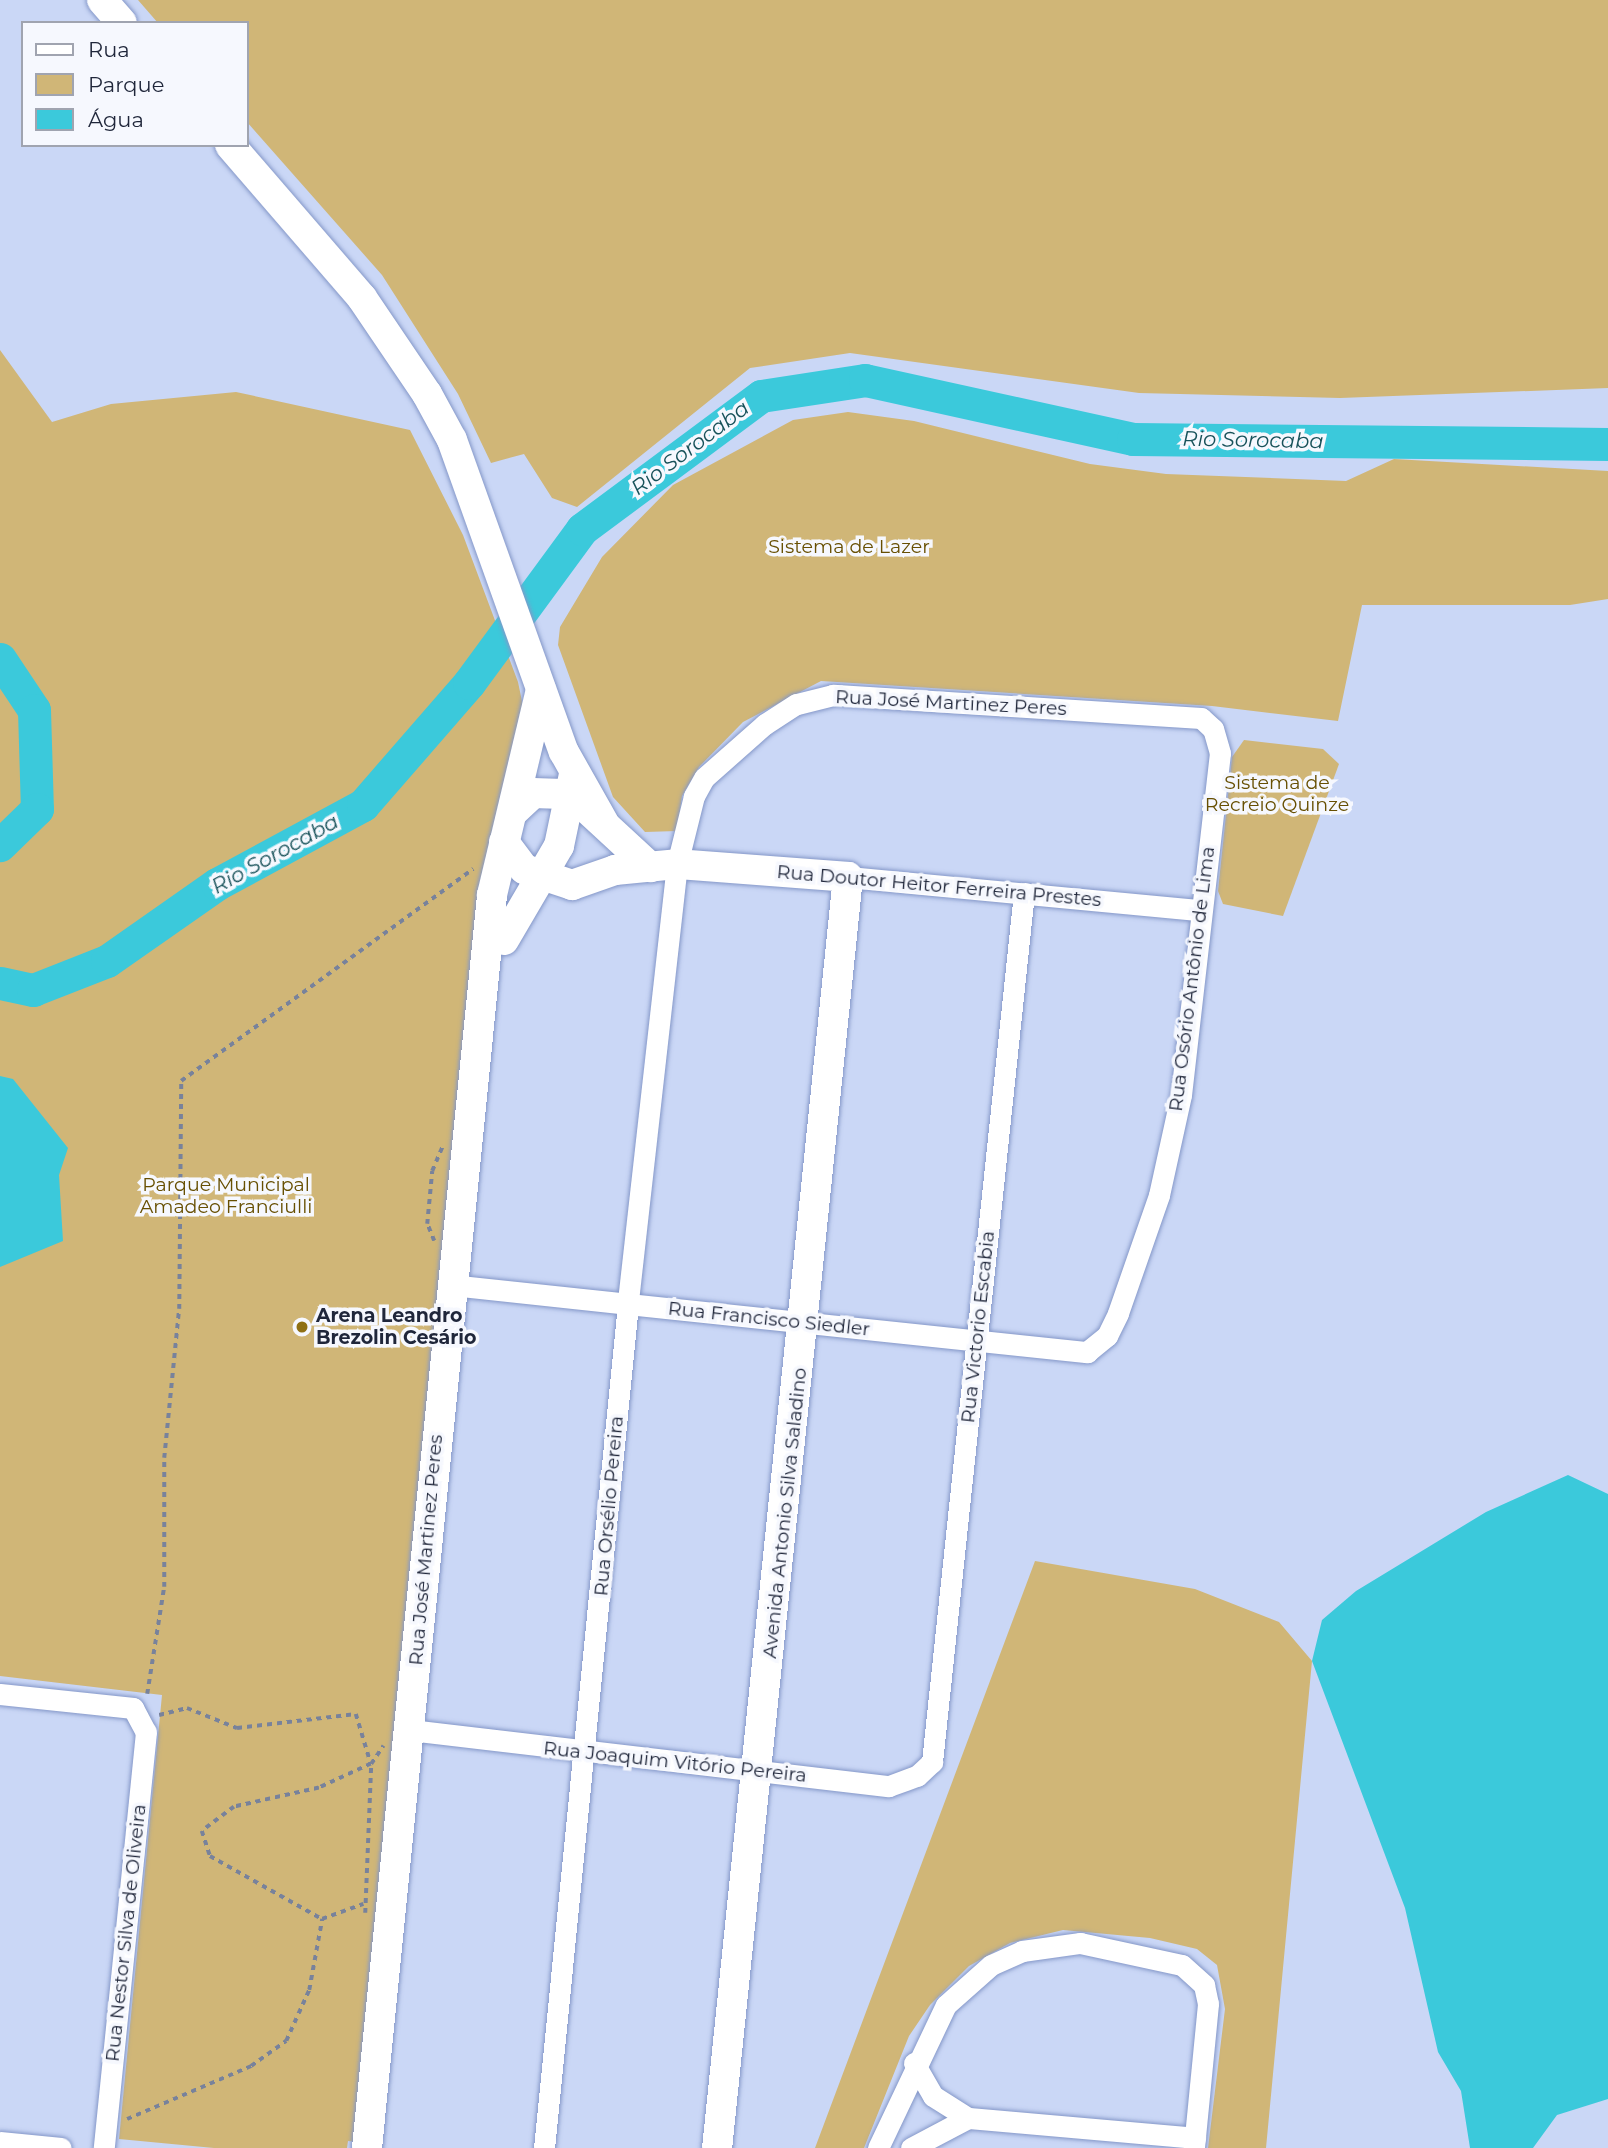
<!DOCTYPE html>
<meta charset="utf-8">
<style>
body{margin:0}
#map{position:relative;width:1608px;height:2148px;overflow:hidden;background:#cad7f6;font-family:Montserrat,sans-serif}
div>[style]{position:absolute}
.green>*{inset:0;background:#d0b677}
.water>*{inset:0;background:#3bc9db}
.river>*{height:33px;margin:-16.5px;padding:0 16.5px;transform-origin:16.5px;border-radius:16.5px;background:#3bc9db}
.path>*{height:3.5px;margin-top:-1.75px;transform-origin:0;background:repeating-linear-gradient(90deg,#78829b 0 5px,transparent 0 10px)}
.roads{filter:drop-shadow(0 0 2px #8497c8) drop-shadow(0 0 2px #8497c8)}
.minor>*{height:21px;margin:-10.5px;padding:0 10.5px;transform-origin:10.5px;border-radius:10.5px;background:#fff}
.secondary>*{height:30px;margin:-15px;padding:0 15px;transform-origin:15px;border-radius:15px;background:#fff}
.dots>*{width:19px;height:19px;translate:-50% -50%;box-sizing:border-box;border:4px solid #f6f8fe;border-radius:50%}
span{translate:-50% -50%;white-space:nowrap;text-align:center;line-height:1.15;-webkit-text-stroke:7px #f6f8fe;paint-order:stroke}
.park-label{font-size:19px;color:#674f02}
.street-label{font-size:19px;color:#1f263a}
.poi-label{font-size:19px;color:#1f263a;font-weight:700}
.left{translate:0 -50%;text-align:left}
.water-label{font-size:21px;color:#18525a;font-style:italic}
.legend{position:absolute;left:21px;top:21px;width:228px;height:126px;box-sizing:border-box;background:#f6f8fe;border:2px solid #a0a4b0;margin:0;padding:9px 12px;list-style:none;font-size:21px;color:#1f263a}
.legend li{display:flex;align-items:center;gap:14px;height:35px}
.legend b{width:35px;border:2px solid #a0a4b0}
</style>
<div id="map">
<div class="green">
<i style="clip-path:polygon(138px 0,1608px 0,1608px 388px,1340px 398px,1139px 393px,850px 353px,750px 368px,577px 507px,552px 498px,524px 454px,491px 463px,458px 394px,382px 275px,247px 122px,247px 23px,158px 23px)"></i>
<i style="clip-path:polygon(0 350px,52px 422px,111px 404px,236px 392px,410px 430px,463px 535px,518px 682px,524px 711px,358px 2142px,348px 2141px,347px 2148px,214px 2148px,119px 2139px,162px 1695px,0 1676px)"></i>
<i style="clip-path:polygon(848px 412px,914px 421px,1090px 464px,1166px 474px,1346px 481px,1394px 459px,1608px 471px,1608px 599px,1570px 605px,1362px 605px,1338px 721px,1212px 706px,821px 681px,743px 722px,699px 767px,682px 796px,677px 831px,645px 832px,613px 797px,558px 645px,560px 627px,602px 557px,673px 485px,793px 420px)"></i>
<i style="clip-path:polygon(1244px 740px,1323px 749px,1339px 764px,1283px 916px,1223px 904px,1218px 891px,1232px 757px)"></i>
<i style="clip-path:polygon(1035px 1561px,1195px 1589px,1279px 1622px,1312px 1661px,1266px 2148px,1208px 2148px,1225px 2009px,1217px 1965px,1197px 1949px,1150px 1938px,1063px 1930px,1010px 1943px,969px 1966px,930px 2005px,909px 2036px,864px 2148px,815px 2148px)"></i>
</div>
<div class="water">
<i style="clip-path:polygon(0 1076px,13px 1079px,68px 1148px,59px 1175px,63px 1241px,0 1267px)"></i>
<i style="clip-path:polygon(1568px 1475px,1608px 1494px,1608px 2099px,1557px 2115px,1533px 2148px,1470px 2148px,1461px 2091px,1438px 2052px,1405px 1908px,1312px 1661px,1322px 1620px,1356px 1591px,1486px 1512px)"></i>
</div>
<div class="river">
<i style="left:0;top:659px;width:61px;rotate:56.3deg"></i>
<i style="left:34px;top:710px;width:99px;rotate:88.3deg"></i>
<i style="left:37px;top:809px;width:52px;rotate:135.8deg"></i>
<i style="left:0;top:983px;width:34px;rotate:12deg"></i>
<i style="left:33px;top:990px;width:79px;rotate:-21.4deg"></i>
<i style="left:107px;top:961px;width:134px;rotate:-35deg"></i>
<i style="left:217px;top:884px;width:166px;rotate:-28.4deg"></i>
<i style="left:363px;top:805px;width:162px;rotate:-49deg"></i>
<i style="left:469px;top:683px;width:191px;rotate:-53.7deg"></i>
<i style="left:582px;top:529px;width:223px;rotate:-36.6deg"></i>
<i style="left:761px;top:396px;width:105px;rotate:-8.7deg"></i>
<i style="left:865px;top:380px;width:274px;rotate:12.4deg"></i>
<i style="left:1133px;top:439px;width:475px;rotate:0.6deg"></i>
</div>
<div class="path">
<i style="left:434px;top:1241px;width:18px;rotate:-112deg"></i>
<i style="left:427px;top:1224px;width:53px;rotate:-84.6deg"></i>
<i style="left:432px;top:1171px;width:26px;rotate:-67deg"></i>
<i style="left:147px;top:1694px;width:108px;rotate:-81deg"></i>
<i style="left:164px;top:1587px;width:129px;rotate:-90deg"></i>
<i style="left:164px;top:1458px;width:150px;rotate:-84.3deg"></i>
<i style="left:179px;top:1309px;width:228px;rotate:-89.5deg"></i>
<i style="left:181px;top:1081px;width:361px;rotate:-36deg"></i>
<i style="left:159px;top:1715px;width:29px;rotate:-14deg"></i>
<i style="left:187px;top:1708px;width:54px;rotate:21.8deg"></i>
<i style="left:237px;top:1728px;width:120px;rotate:-6.7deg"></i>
<i style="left:356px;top:1714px;width:52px;rotate:73.3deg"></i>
<i style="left:371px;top:1764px;width:57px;rotate:155.2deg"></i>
<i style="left:319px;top:1788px;width:87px;rotate:167.4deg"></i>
<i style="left:234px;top:1807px;width:40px;rotate:143deg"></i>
<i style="left:202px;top:1831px;width:26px;rotate:72deg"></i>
<i style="left:210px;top:1856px;width:129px;rotate:29.4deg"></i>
<i style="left:322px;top:1919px;width:44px;rotate:-20.1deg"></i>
<i style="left:365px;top:1913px;width:149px;rotate:-87.7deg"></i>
<i style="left:371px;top:1764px;width:22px;rotate:-56deg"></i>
<i style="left:127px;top:2119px;width:135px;rotate:-23.1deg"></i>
<i style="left:251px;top:2066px;width:43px;rotate:-35.5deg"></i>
<i style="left:286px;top:2041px;width:56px;rotate:-65.7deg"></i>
<i style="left:309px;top:1990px;width:72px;rotate:-79.6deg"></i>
</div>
<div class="roads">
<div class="minor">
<i style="left:848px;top:877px;width:354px;rotate:5.4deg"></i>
<i style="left:451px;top:1285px;width:178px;rotate:6.1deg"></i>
<i style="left:628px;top:1304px;width:462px;rotate:6deg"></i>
<i style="left:1087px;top:1352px;width:26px;rotate:-39deg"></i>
<i style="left:1107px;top:1336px;width:25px;rotate:-64deg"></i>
<i style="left:1118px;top:1313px;width:125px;rotate:-70.8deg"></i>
<i style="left:1159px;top:1195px;width:102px;rotate:-77.6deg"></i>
<i style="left:1181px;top:1095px;width:344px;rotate:-83.5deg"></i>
<i style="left:1220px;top:753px;width:25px;rotate:-106deg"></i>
<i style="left:1213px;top:729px;width:16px;rotate:-137deg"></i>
<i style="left:1201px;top:718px;width:369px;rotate:-176.4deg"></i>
<i style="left:833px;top:695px;width:38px;rotate:166deg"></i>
<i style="left:796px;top:704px;width:37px;rotate:147deg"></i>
<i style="left:765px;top:724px;width:81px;rotate:138.5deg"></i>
<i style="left:704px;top:778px;width:21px;rotate:119deg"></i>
<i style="left:694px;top:796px;width:70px;rotate:104deg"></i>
<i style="left:677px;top:864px;width:443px;rotate:96.4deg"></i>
<i style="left:628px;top:1304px;width:848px;rotate:95.68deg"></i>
<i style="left:0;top:1694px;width:134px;rotate:6deg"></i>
<i style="left:133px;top:1708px;width:27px;rotate:62deg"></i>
<i style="left:146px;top:1732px;width:418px;rotate:95.8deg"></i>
<i style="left:410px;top:1730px;width:482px;rotate:6.7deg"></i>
<i style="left:889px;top:1786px;width:30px;rotate:-20deg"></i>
<i style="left:917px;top:1776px;width:21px;rotate:-43deg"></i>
<i style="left:932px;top:1762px;width:874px;rotate:-83.96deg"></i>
<i style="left:914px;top:2063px;width:38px;rotate:60deg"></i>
<i style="left:933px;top:2096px;width:41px;rotate:32.2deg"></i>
<i style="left:0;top:2142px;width:61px;rotate:5.6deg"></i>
<i style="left:878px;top:2148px;width:158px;rotate:-64.6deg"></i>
<i style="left:946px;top:2005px;width:60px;rotate:-41.6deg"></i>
<i style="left:991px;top:1965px;width:34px;rotate:-24deg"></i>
<i style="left:1022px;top:1951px;width:59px;rotate:-7.9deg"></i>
<i style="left:1080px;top:1943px;width:104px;rotate:12.2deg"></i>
<i style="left:1182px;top:1965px;width:30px;rotate:42deg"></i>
<i style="left:1204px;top:1985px;width:19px;rotate:78deg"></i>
<i style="left:1208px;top:2004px;width:145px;rotate:95.6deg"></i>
<i style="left:911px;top:2148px;width:64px;rotate:-27.8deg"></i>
<i style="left:968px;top:2118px;width:228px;rotate:5deg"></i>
</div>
<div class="secondary">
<i style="left:102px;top:0;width:30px;rotate:49deg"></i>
<i style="left:230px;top:145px;width:202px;rotate:49.2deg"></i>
<i style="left:362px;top:298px;width:116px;rotate:55.9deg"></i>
<i style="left:427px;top:394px;width:52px;rotate:61.5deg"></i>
<i style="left:452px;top:440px;width:331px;rotate:70.3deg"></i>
<i style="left:564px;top:752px;width:81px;rotate:60.6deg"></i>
<i style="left:514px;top:811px;width:26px;rotate:-43deg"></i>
<i style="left:533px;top:793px;width:38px;rotate:2deg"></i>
<i style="left:571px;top:794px;width:108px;rotate:42.7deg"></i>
<i style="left:504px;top:842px;width:34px;rotate:53deg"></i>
<i style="left:524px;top:869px;width:51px;rotate:18.4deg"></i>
<i style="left:572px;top:885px;width:46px;rotate:-19.2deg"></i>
<i style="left:615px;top:870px;width:62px;rotate:-5.5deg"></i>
<i style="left:677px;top:864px;width:171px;rotate:4.3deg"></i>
<i style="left:848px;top:877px;width:1278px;rotate:95.88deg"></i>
<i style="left:504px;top:940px;width:109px;rotate:-59.7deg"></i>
<i style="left:559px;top:846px;width:74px;rotate:-78.2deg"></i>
<i style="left:367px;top:2148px;width:1259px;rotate:-84.3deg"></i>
<i style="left:492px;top:895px;width:211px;rotate:-76.6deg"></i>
</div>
</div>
<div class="dots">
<i style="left:302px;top:1327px;background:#8f7014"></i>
</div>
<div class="park-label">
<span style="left:849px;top:547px">Sistema de Lazer</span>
<span style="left:1277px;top:794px">Sistema de<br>Recreio Quinze</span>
<span style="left:226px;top:1196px">Parque Municipal<br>Amadeo Franciulli</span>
</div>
<div class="street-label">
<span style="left:951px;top:703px;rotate:3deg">Rua José Martinez Peres</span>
<span style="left:939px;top:886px;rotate:5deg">Rua Doutor Heitor Ferreira Prestes</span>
<span style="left:1192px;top:979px;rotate:-83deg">Rua Osório Antônio de Lima</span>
<span style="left:769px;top:1319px;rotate:6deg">Rua Francisco Siedler</span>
<span style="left:978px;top:1327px;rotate:-84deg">Rua Victorio Escabia</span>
<span style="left:609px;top:1506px;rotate:-85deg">Rua Orsélio Pereira</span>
<span style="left:785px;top:1513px;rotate:-84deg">Avenida Antonio Silva Saladino</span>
<span style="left:426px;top:1550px;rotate:-85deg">Rua José Martinez Peres</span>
<span style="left:675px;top:1762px;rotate:6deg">Rua Joaquim Vitório Pereira</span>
<span style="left:126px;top:1933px;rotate:-84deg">Rua Nestor Silva de Oliveira</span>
</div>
<div class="poi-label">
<span class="left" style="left:316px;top:1327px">Arena Leandro<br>Brezolin Cesário</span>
</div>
<div class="water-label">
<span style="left:1253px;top:440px;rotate:1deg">Rio Sorocaba</span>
<span style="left:690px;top:448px;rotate:-37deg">Rio Sorocaba</span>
<span style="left:275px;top:854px;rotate:-29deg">Rio Sorocaba</span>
</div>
<ul class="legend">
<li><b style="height:9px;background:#fff"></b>Rua</li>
<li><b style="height:19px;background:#d0b677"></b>Parque</li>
<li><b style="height:19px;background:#3bc9db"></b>Água</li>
</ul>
</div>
